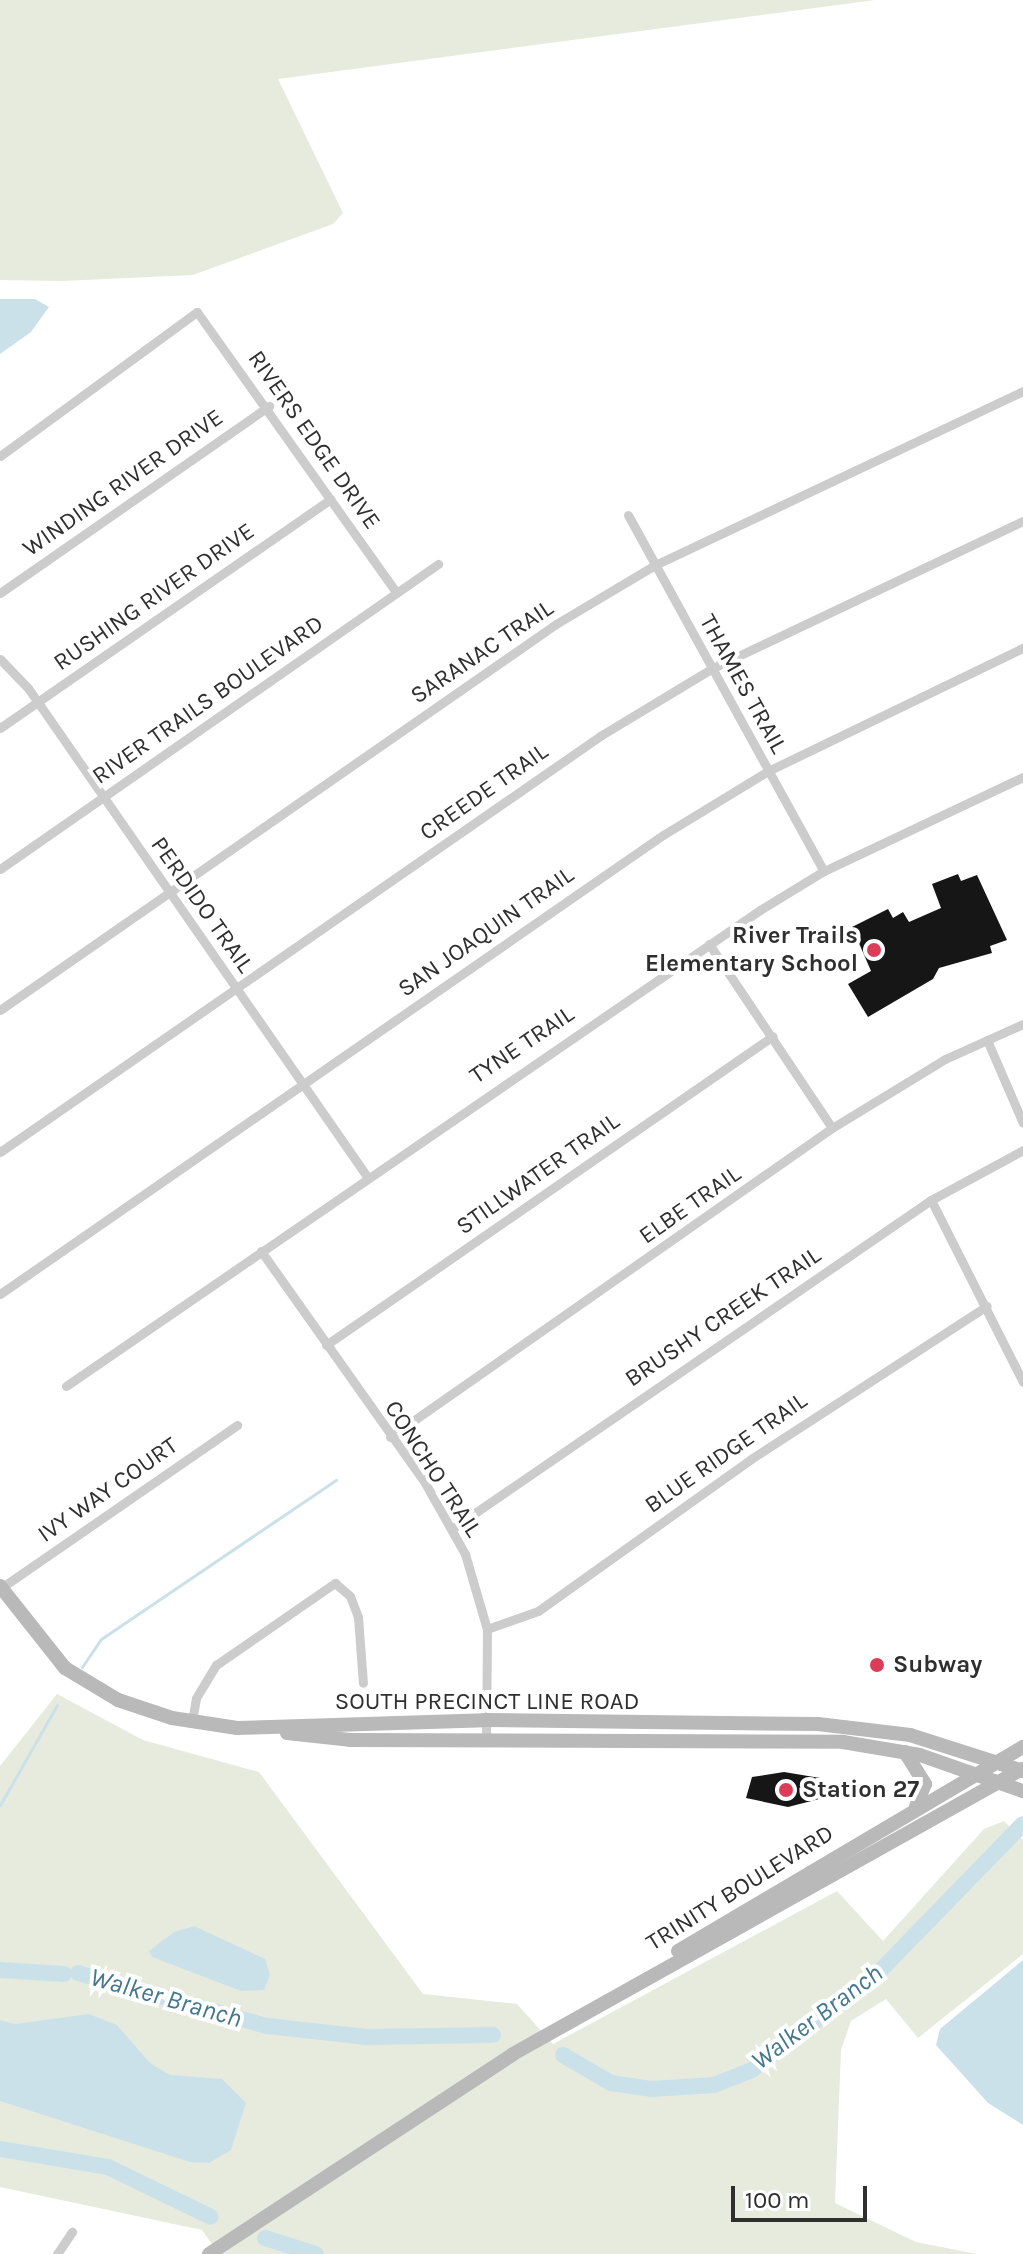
<!DOCTYPE html>
<style>
body{margin:0}
#map{position:relative;width:1023px;height:2254px;overflow:hidden;background:#fff;font-family:Karla,sans-serif}
div>[style]{position:absolute}
.green>*{inset:0;background:#e6ebde}
.water>*{inset:0;background:#cbe1ea}
.stream>*{height:3px;margin:-1.5px;padding:0 1.5px;transform-origin:1.5px;border-radius:1.5px;background:#cbe1ea}
.river>*{height:16px;margin:-8px;padding:0 8px;transform-origin:8px;border-radius:8px;background:#cbe1ea}
.building>*{inset:0;background:#161616}
.minor>*{height:9px;margin:-4.5px;padding:0 4.5px;transform-origin:4.5px;border-radius:4.5px;background:#ccc}
.secondary>*{height:14px;margin:-7px;padding:0 7px;transform-origin:7px;border-radius:7px;background:#b9b9b9}
.dots>*{width:22px;height:22px;translate:-50% -50%;box-sizing:border-box;border:4px solid #fff;border-radius:50%}
span{translate:-50% -50%;white-space:nowrap;text-align:center;line-height:1.15;-webkit-text-stroke:8px #fff;paint-order:stroke}
.street-label{font-size:24px;color:#2f2f2f}
.poi-label{font-size:24px;color:#2f2f2f;font-weight:700}
.right{translate:-100% -50%;text-align:right}
.left{translate:0 -50%;text-align:left}
.water-label{font-size:26px;color:#42778d;font-style:italic}
.scale{position:absolute;left:731px;top:2186px;width:136px;height:36px;box-sizing:border-box;border:4px solid #2f2f2f;border-top:0;padding-left:10px;font-size:24px;line-height:28px;white-space:nowrap;color:#2f2f2f;-webkit-text-stroke:6px #fff;paint-order:stroke}
</style>
<div id="map">
<div class="green">
<i style="clip-path:polygon(0 0,875px 0,278px 79px,343px 213px,333px 224px,193px 275px,62px 281px,0 280px)"></i>
<i style="clip-path:polygon(57px 1694px,143px 1740px,259px 1772px,423px 1994px,517px 2004px,553px 2044px,837px 1891px,883px 1941px,984px 1829px,1004px 1821px,1023px 1840px,1023px 1954px,918px 2038px,886px 1999px,851px 2021px,841px 2050px,835px 2203px,916px 2242px,977px 2254px,219px 2254px,202px 2230px,0 2187px,0 1766px)"></i>
</div>
<div class="water">
<i style="clip-path:polygon(0 299px,35px 299px,49px 307px,31px 332px,0 354px)"></i>
<i style="clip-path:polygon(194px 1926px,265px 1959px,270px 1975px,264px 1990px,241px 1991px,152px 1957px,149px 1951px,174px 1932px)"></i>
<i style="clip-path:polygon(1023px 1960px,1023px 2125px,988px 2103px,936px 2045px,940px 2029px)"></i>
<i style="clip-path:polygon(89px 2014px,117px 2025px,150px 2063px,170px 2075px,222px 2079px,246px 2103px,231px 2150px,209px 2163px,190px 2162px,0 2101px,0 2020px,15px 2024px)"></i>
</div>
<div class="stream">
<i style="left:82px;top:1667px;width:34px;rotate:-56deg"></i>
<i style="left:101px;top:1639px;width:284px;rotate:-34.1deg"></i>
<i style="left:0;top:1805px;width:115px;rotate:-60.3deg"></i>
</div>
<div class="river">
<i style="left:0;top:1970px;width:64px;rotate:3.6deg"></i>
<i style="left:78px;top:1973px;width:196px;rotate:15.7deg"></i>
<i style="left:267px;top:2026px;width:100px;rotate:6.3deg"></i>
<i style="left:366px;top:2037px;width:127px;rotate:-0.9deg"></i>
<i style="left:563px;top:2055px;width:56px;rotate:30.3deg"></i>
<i style="left:611px;top:2083px;width:40px;rotate:8.5deg"></i>
<i style="left:651px;top:2089px;width:63px;rotate:-3.6deg"></i>
<i style="left:714px;top:2085px;width:41px;rotate:-21.5deg"></i>
<i style="left:752px;top:2070px;width:158px;rotate:-37.5deg"></i>
<i style="left:877px;top:1974px;width:209px;rotate:-45.8deg"></i>
<i style="left:0;top:2149px;width:109px;rotate:9.5deg"></i>
<i style="left:108px;top:2167px;width:114px;rotate:25.9deg"></i>
<i style="left:265px;top:2238px;width:53px;rotate:17.4deg"></i>
</div>
<div class="building">
<i style="clip-path:polygon(958px 874px,961px 881px,977px 875px,1007px 940px,990px 946px,992px 953px,939px 968px,933px 979px,868px 1017px,848px 984px,871px 971px,852px 927px,888px 909px,893px 918px,903px 912px,909px 922px,941px 908px,932px 884px)"></i>
<i style="clip-path:polygon(784px 1772px,826px 1779px,827px 1797px,788px 1807px,746px 1798px,752px 1777px)"></i>
</div>
<div class="minor">
<i style="left:0;top:456px;width:244px;rotate:-36.2deg"></i>
<i style="left:197px;top:312px;width:344px;rotate:54.6deg"></i>
<i style="left:628px;top:515px;width:406px;rotate:61.2deg"></i>
<i style="left:0;top:593px;width:328px;rotate:-34.8deg"></i>
<i style="left:0;top:659px;width:40px;rotate:46deg"></i>
<i style="left:28px;top:688px;width:596px;rotate:55.24deg"></i>
<i style="left:0;top:728px;width:402px;rotate:-34.7deg"></i>
<i style="left:0;top:869px;width:534px;rotate:-34.85deg"></i>
<i style="left:709px;top:944px;width:221px;rotate:56.2deg"></i>
<i style="left:0;top:1010px;width:677px;rotate:-34.77deg"></i>
<i style="left:556px;top:624px;width:115px;rotate:-30.8deg"></i>
<i style="left:655px;top:565px;width:407px;rotate:-25.3deg"></i>
<i style="left:987px;top:1040px;width:90px;rotate:66.6deg"></i>
<i style="left:0;top:1152px;width:730px;rotate:-34.73deg"></i>
<i style="left:600px;top:736px;width:130px;rotate:-31.1deg"></i>
<i style="left:711px;top:669px;width:345px;rotate:-25.4deg"></i>
<i style="left:931px;top:1200px;width:204px;rotate:63.2deg"></i>
<i style="left:261px;top:1251px;width:284px;rotate:54.7deg"></i>
<i style="left:425px;top:1483px;width:81px;rotate:60.6deg"></i>
<i style="left:465px;top:1554px;width:78px;rotate:73.7deg"></i>
<i style="left:487px;top:1629px;width:109px;rotate:90.5deg"></i>
<i style="left:0;top:1294px;width:806px;rotate:-34.7deg"></i>
<i style="left:663px;top:835px;width:123px;rotate:-31.4deg"></i>
<i style="left:768px;top:771px;width:283px;rotate:-25.8deg"></i>
<i style="left:326px;top:1345px;width:543px;rotate:-34.66deg"></i>
<i style="left:66px;top:1386px;width:842px;rotate:-34.45deg"></i>
<i style="left:760px;top:910px;width:75px;rotate:-31.4deg"></i>
<i style="left:824px;top:871px;width:220px;rotate:-25.3deg"></i>
<i style="left:390px;top:1437px;width:539px;rotate:-34.96deg"></i>
<i style="left:832px;top:1128px;width:132px;rotate:-31.4deg"></i>
<i style="left:945px;top:1059px;width:85px;rotate:-24.2deg"></i>
<i style="left:453px;top:1528px;width:580px;rotate:-34.46deg"></i>
<i style="left:931px;top:1200px;width:105px;rotate:-28.5deg"></i>
<i style="left:1px;top:1588px;width:287px;rotate:-34.6deg"></i>
<i style="left:487px;top:1629px;width:54px;rotate:-19.4deg"></i>
<i style="left:538px;top:1611px;width:262px;rotate:-35.5deg"></i>
<i style="left:751px;top:1459px;width:281px;rotate:-33deg"></i>
<i style="left:192px;top:1721px;width:23px;rotate:-80deg"></i>
<i style="left:196px;top:1698px;width:39px;rotate:-59deg"></i>
<i style="left:216px;top:1665px;width:145px;rotate:-34.6deg"></i>
<i style="left:335px;top:1583px;width:20px;rotate:41deg"></i>
<i style="left:350px;top:1596px;width:22px;rotate:69deg"></i>
<i style="left:358px;top:1617px;width:66px;rotate:85.7deg"></i>
<i style="left:57px;top:2254px;width:27px;rotate:-56deg"></i>
</div>
<div class="secondary">
<i style="left:0;top:1586px;width:105px;rotate:51.6deg"></i>
<i style="left:65px;top:1668px;width:62px;rotate:31.1deg"></i>
<i style="left:118px;top:1700px;width:57px;rotate:18.4deg"></i>
<i style="left:172px;top:1718px;width:66px;rotate:8.7deg"></i>
<i style="left:237px;top:1728px;width:248px;rotate:-1.8deg"></i>
<i style="left:485px;top:1720px;width:333px;rotate:0.7deg"></i>
<i style="left:818px;top:1724px;width:93px;rotate:6.8deg"></i>
<i style="left:910px;top:1735px;width:119px;rotate:17.7deg"></i>
<i style="left:287px;top:1733px;width:63px;rotate:6.3deg"></i>
<i style="left:350px;top:1740px;width:493px;rotate:0.2deg"></i>
<i style="left:843px;top:1742px;width:78px;rotate:9.6deg"></i>
<i style="left:920px;top:1755px;width:109px;rotate:19.3deg"></i>
<i style="left:905px;top:1752px;width:38px;rotate:58deg"></i>
<i style="left:925px;top:1784px;width:24px;rotate:112deg"></i>
<i style="left:678px;top:1951px;width:401px;rotate:-30.6deg"></i>
<i style="left:209px;top:2254px;width:364px;rotate:-33.3deg"></i>
<i style="left:513px;top:2054px;width:583px;rotate:-29.25deg"></i>
</div>
<div class="dots">
<i style="left:874px;top:950px;background:#db3c58"></i>
<i style="left:877px;top:1665px;background:#db3c58"></i>
<i style="left:786px;top:1790px;background:#db3c58"></i>
</div>
<div class="street-label">
<span style="left:314px;top:440px;rotate:55deg">RIVERS EDGE DRIVE</span>
<span style="left:123px;top:483px;rotate:-35deg">WINDING RIVER DRIVE</span>
<span style="left:154px;top:597px;rotate:-35deg">RUSHING RIVER DRIVE</span>
<span style="left:482px;top:652px;rotate:-34deg">SARANAC TRAIL</span>
<span style="left:743px;top:684px;rotate:61deg">THAMES TRAIL</span>
<span style="left:208px;top:700px;rotate:-35deg">RIVER TRAILS BOULEVARD</span>
<span style="left:484px;top:792px;rotate:-35deg">CREEDE TRAIL</span>
<span style="left:202px;top:905px;rotate:55deg">PERDIDO TRAIL</span>
<span style="left:486px;top:932px;rotate:-35deg">SAN JOAQUIN TRAIL</span>
<span style="left:522px;top:1045px;rotate:-34deg">TYNE TRAIL</span>
<span style="left:538px;top:1174px;rotate:-35deg">STILLWATER TRAIL</span>
<span style="left:690px;top:1205px;rotate:-35deg">ELBE TRAIL</span>
<span style="left:723px;top:1317px;rotate:-34deg">BRUSHY CREEK TRAIL</span>
<span style="left:726px;top:1453px;rotate:-35deg">BLUE RIDGE TRAIL</span>
<span style="left:433px;top:1469px;rotate:57deg">CONCHO TRAIL</span>
<span style="left:108px;top:1490px;rotate:-35deg">IVY WAY COURT</span>
<span style="left:487px;top:1702px">SOUTH PRECINCT LINE ROAD</span>
<span style="left:740px;top:1888px;rotate:-32deg">TRINITY BOULEVARD</span>
</div>
<div class="poi-label">
<span class="right" style="left:858px;top:950px">River Trails<br>Elementary School</span>
<span class="left" style="left:893px;top:1665px">Subway</span>
<span class="left" style="left:802px;top:1790px">Station 27</span>
</div>
<div class="water-label">
<span style="left:166px;top:1998px;rotate:16deg">Walker Branch</span>
<span style="left:817px;top:2017px;rotate:-37deg">Walker Branch</span>
</div>
<div class="scale">100 m</div>
</div>
